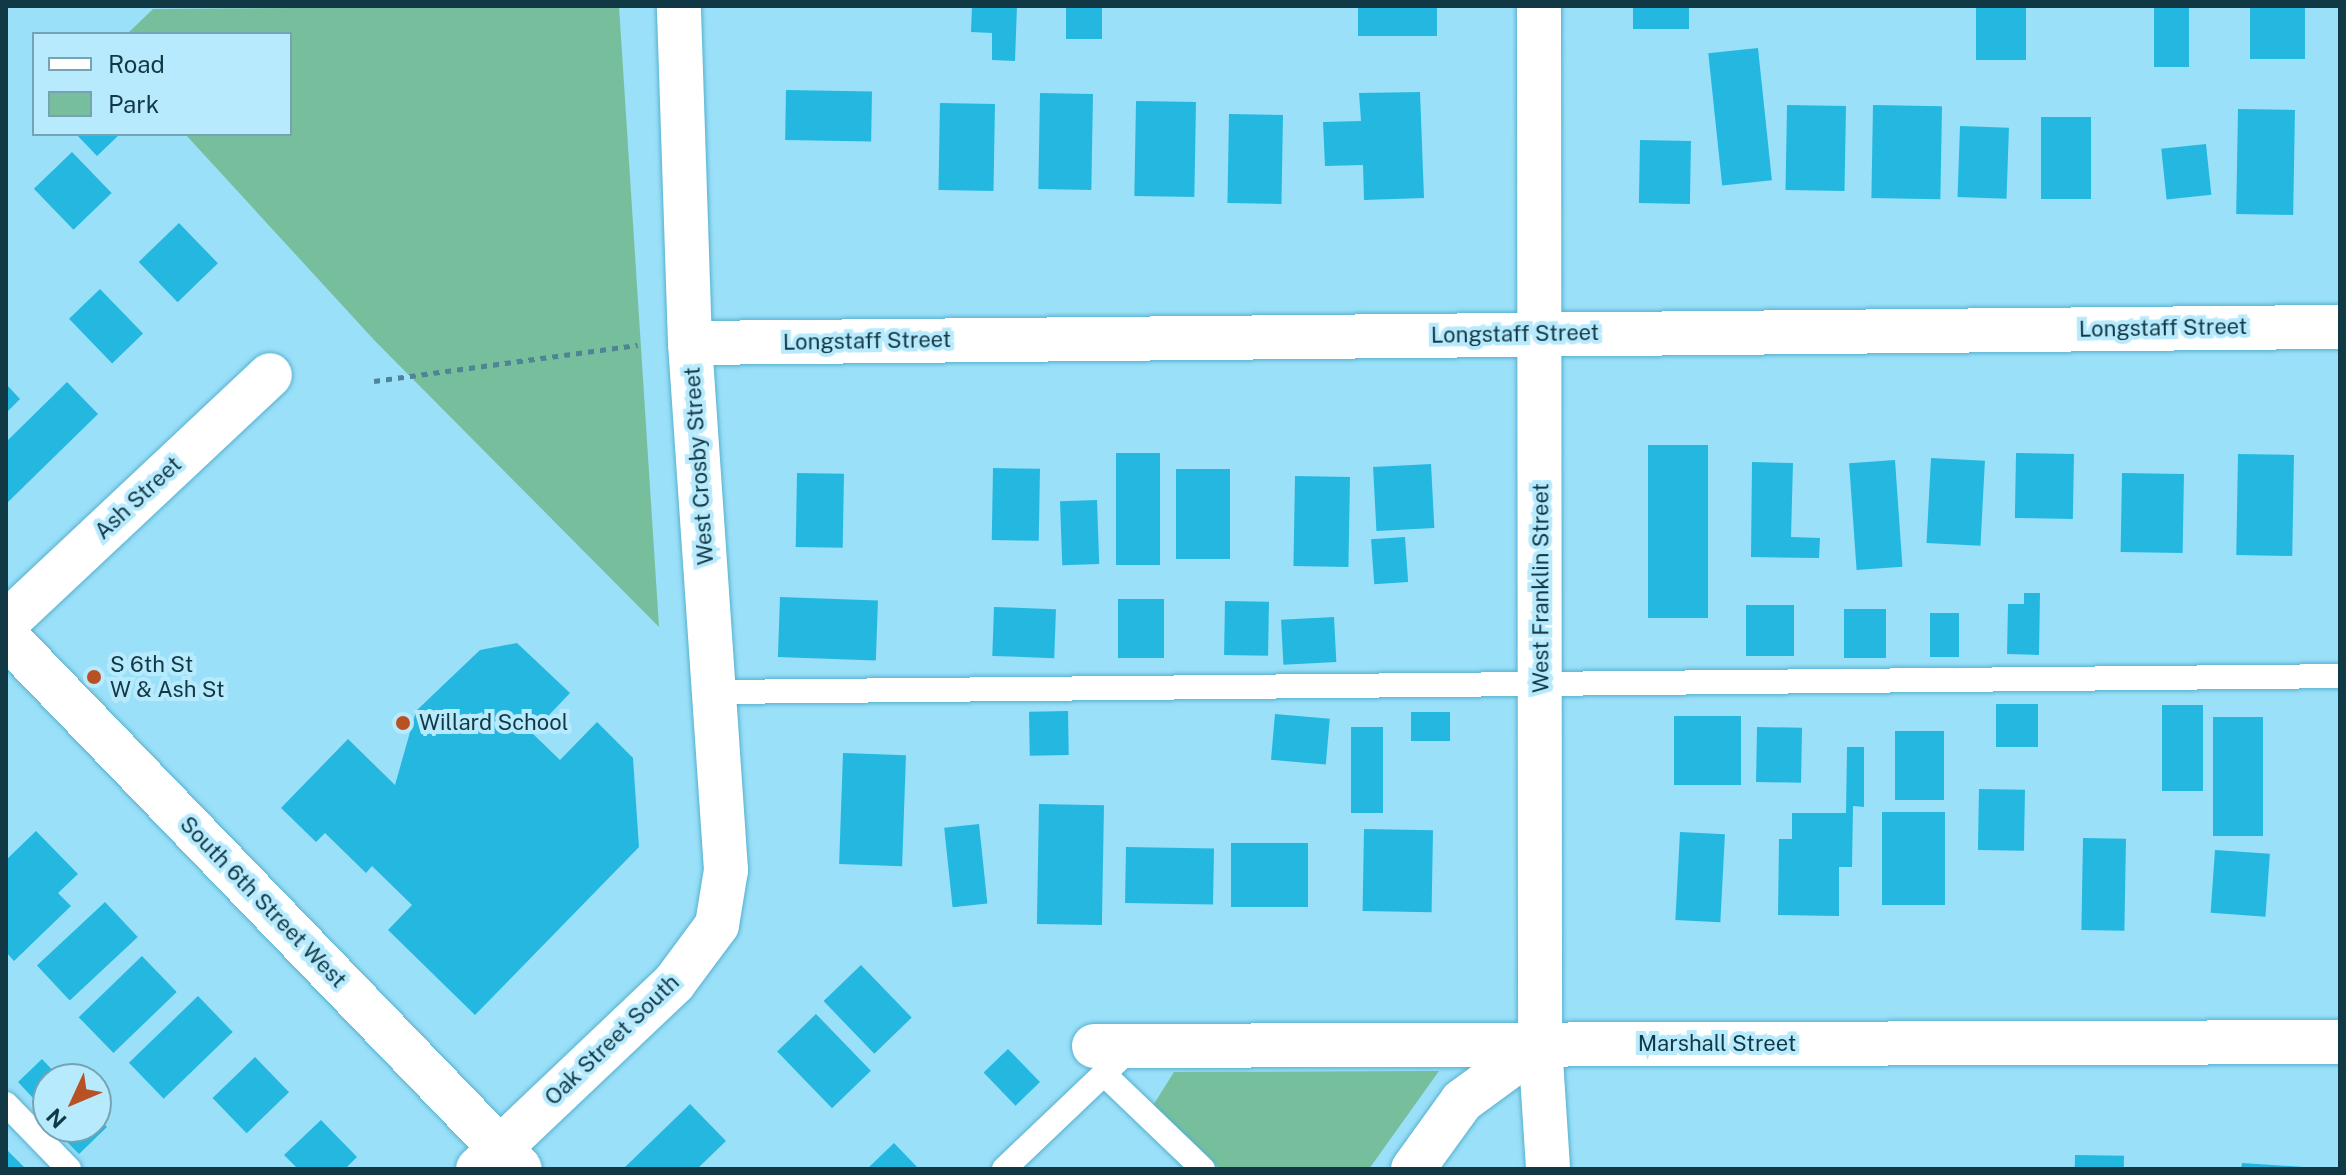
<!DOCTYPE html>
<style>
body{margin:0}
#map{position:relative;width:2346px;height:1175px;overflow:hidden;background:#9be0f9;font-family:"Public Sans",sans-serif}
div>[style]{position:absolute}
.green>*{inset:0;background:#77bf9c}
.building>*{inset:0;background:#24b8e0;transform-origin:0 0}
.path>*{height:5px;margin-top:-2.5px;transform-origin:0;background:repeating-linear-gradient(90deg,#4f8496 0 6px,transparent 0 12px)}
.roads{filter:drop-shadow(0 0 2px #56b1cf) drop-shadow(0 0 2px #56b1cf)}
.service>*{height:24px;margin:-12px;padding:0 12px;transform-origin:12px;border-radius:12px;background:#fff}
.minor>*{height:44px;margin:-22px;padding:0 22px;transform-origin:22px;border-radius:22px;background:#fff}
.tertiary>*{height:44px;margin:-22px;padding:0 22px;transform-origin:22px;border-radius:22px;background:#fff}
.dots>*{width:22px;height:22px;translate:-50% -50%;box-sizing:border-box;border:4px solid #b8eafd;border-radius:50%}
span{translate:-50% -50%;white-space:nowrap;text-align:center;line-height:1.15;-webkit-text-stroke:8px #b8eafd;paint-order:stroke}
.street-label{font-size:22px;color:#113845}
.poi-label{font-size:22px;color:#113845}
.left{translate:0 -50%;text-align:left}
.frame{position:absolute;inset:0;border:8px solid #113845;pointer-events:none}
.legend{position:absolute;left:32px;top:32px;width:260px;height:104px;box-sizing:border-box;background:#b8eafd;border:2px solid #75a3b3;margin:0;padding:10px 14px;list-style:none;font-size:24px;color:#113845}
.legend li{display:flex;align-items:center;gap:16px;height:40px}
.legend b{width:40px;border:2px solid #75a3b3}
.north{position:absolute;left:32px;top:1063px;width:80px;height:80px;box-sizing:border-box;background:#b8eafd;border:2px solid #75a3b3;border-radius:50%;rotate:226deg;font-size:22px;font-weight:700;line-height:32px;text-align:center;color:#113845}
.north::after{content:'';display:block;margin:auto;width:28px;height:36px;background:#b85224;clip-path:polygon(50% 0,100% 100%,50% 72%,0 100%)}
</style>
<div id="map">
<div class="green">
<i style="clip-path:polygon(619px 6px,659px 627px,375px 341px,185px 134px,290px 134px,290px 34px,127px 34px,153px 9px)"></i>
<i style="clip-path:polygon(1439px 1071px,1369px 1169px,1220px 1169px,1152px 1107px,1174px 1072px)"></i>
</div>
<div class="building">
<i style="clip-path:polygon(972px 6px,1017px 6px,1015px 61px,992px 60px,992px 33px,971px 32px)"></i>
<i style="left:1066px;top:6px;width:36px;height:33px"></i>
<i style="left:1358px;top:6px;width:79px;height:30px"></i>
<i style="left:1633px;top:6px;width:56px;height:23px"></i>
<i style="left:1976px;top:6px;width:50px;height:54px"></i>
<i style="left:2154px;top:6px;width:35px;height:61px"></i>
<i style="left:2250px;top:6px;width:55px;height:53px"></i>
<i style="left:1758px;top:48px;width:133px;height:50px;rotate:84deg"></i>
<i style="left:786px;top:90px;width:86px;height:50px;rotate:1deg"></i>
<i style="clip-path:polygon(1420px 92px,1424px 198px,1364px 200px,1363px 165px,1325px 166px,1323px 122px,1361px 121px,1359px 93px)"></i>
<i style="left:1040px;top:93px;width:53px;height:96px;rotate:1deg"></i>
<i style="left:1136px;top:101px;width:60px;height:95px;rotate:1deg"></i>
<i style="left:940px;top:103px;width:55px;height:87px;rotate:1deg"></i>
<i style="left:1787px;top:105px;width:59px;height:85px;rotate:1deg"></i>
<i style="left:1873px;top:105px;width:69px;height:93px;rotate:1deg"></i>
<i style="left:2238px;top:109px;width:57px;height:105px;rotate:1deg"></i>
<i style="left:1229px;top:114px;width:54px;height:89px;rotate:1deg"></i>
<i style="left:2041px;top:117px;width:50px;height:82px"></i>
<i style="left:1960px;top:126px;width:49px;height:71px;rotate:2deg"></i>
<i style="clip-path:polygon(76px 134px,120px 134px,97px 156px)"></i>
<i style="left:1640px;top:140px;width:51px;height:63px;rotate:1deg"></i>
<i style="left:2206px;top:144px;width:51px;height:45px;rotate:84deg"></i>
<i style="left:72px;top:152px;width:57px;height:53px;rotate:46deg"></i>
<i style="left:179px;top:223px;width:56px;height:56px;rotate:46deg"></i>
<i style="left:100px;top:289px;width:62px;height:43px;rotate:46deg"></i>
<i style="clip-path:polygon(67px 382px,98px 414px,6px 504px,6px 442px)"></i>
<i style="clip-path:polygon(6px 384px,20px 399px,6px 413px)"></i>
<i style="left:1648px;top:445px;width:60px;height:173px"></i>
<i style="left:1116px;top:453px;width:44px;height:112px"></i>
<i style="left:2016px;top:453px;width:58px;height:65px;rotate:1deg"></i>
<i style="left:2238px;top:454px;width:56px;height:101px;rotate:1deg"></i>
<i style="left:1931px;top:458px;width:54px;height:85px;rotate:3deg"></i>
<i style="left:1895px;top:460px;width:107px;height:46px;rotate:86deg"></i>
<i style="clip-path:polygon(1752px 462px,1793px 463px,1791px 537px,1820px 538px,1819px 558px,1751px 557px)"></i>
<i style="left:1431px;top:464px;width:64px;height:58px;rotate:87deg"></i>
<i style="left:993px;top:468px;width:47px;height:72px;rotate:1deg"></i>
<i style="left:1176px;top:469px;width:54px;height:90px"></i>
<i style="left:797px;top:473px;width:47px;height:74px;rotate:1deg"></i>
<i style="left:2122px;top:473px;width:62px;height:79px;rotate:1deg"></i>
<i style="left:1295px;top:476px;width:55px;height:90px;rotate:1deg"></i>
<i style="left:1097px;top:500px;width:64px;height:37px;rotate:88deg"></i>
<i style="left:1405px;top:537px;width:45px;height:34px;rotate:86deg"></i>
<i style="clip-path:polygon(2024px 593px,2040px 593px,2039px 655px,2007px 654px,2008px 604px,2024px 604px)"></i>
<i style="left:780px;top:597px;width:98px;height:60px;rotate:2deg"></i>
<i style="left:1118px;top:599px;width:46px;height:59px"></i>
<i style="left:1225px;top:601px;width:44px;height:54px;rotate:1deg"></i>
<i style="left:1746px;top:605px;width:48px;height:51px"></i>
<i style="left:994px;top:607px;width:62px;height:49px;rotate:2deg"></i>
<i style="left:1844px;top:609px;width:42px;height:49px"></i>
<i style="left:1930px;top:613px;width:29px;height:44px"></i>
<i style="left:1334px;top:617px;width:45px;height:53px;rotate:87deg"></i>
<i style="clip-path:polygon(517px 643px,570px 693px,532px 733px,560px 760px,597px 722px,633px 758px,639px 847px,475px 1015px,388px 930px,412px 905px,372px 866px,366px 873px,325px 833px,316px 842px,281px 808px,348px 739px,395px 785px,416px 711px,480px 650px)"></i>
<i style="left:2038px;top:704px;width:43px;height:42px;rotate:90deg"></i>
<i style="left:2162px;top:705px;width:41px;height:86px"></i>
<i style="left:1068px;top:711px;width:44px;height:39px;rotate:89deg"></i>
<i style="left:1411px;top:712px;width:39px;height:29px"></i>
<i style="left:1275px;top:714px;width:55px;height:46px;rotate:5deg"></i>
<i style="left:1674px;top:716px;width:67px;height:69px"></i>
<i style="left:2213px;top:717px;width:50px;height:119px"></i>
<i style="left:1351px;top:727px;width:32px;height:86px"></i>
<i style="left:1757px;top:727px;width:45px;height:55px;rotate:1deg"></i>
<i style="left:1895px;top:731px;width:49px;height:69px"></i>
<i style="clip-path:polygon(1847px 747px,1864px 747px,1864px 807px,1853px 806px,1852px 867px,1839px 867px,1839px 916px,1778px 915px,1779px 839px,1792px 839px,1792px 813px,1846px 813px)"></i>
<i style="left:843px;top:753px;width:63px;height:111px;rotate:2deg"></i>
<i style="left:1979px;top:789px;width:46px;height:61px;rotate:1deg"></i>
<i style="left:1039px;top:804px;width:65px;height:120px;rotate:1deg"></i>
<i style="left:1882px;top:812px;width:63px;height:93px"></i>
<i style="left:979px;top:824px;width:80px;height:35px;rotate:84deg"></i>
<i style="left:1364px;top:829px;width:69px;height:82px;rotate:1deg"></i>
<i style="clip-path:polygon(36px 831px,78px 874px,58px 893px,71px 906px,14px 961px,6px 952px,6px 860px)"></i>
<i style="left:1680px;top:832px;width:45px;height:88px;rotate:3deg"></i>
<i style="left:2083px;top:838px;width:43px;height:92px;rotate:1deg"></i>
<i style="left:1231px;top:843px;width:77px;height:64px"></i>
<i style="left:1126px;top:847px;width:88px;height:56px;rotate:1deg"></i>
<i style="left:2215px;top:850px;width:55px;height:63px;rotate:4deg"></i>
<i style="left:105px;top:902px;width:48px;height:93px;rotate:47deg"></i>
<i style="left:142px;top:956px;width:50px;height:88px;rotate:46deg"></i>
<i style="left:861px;top:965px;width:73px;height:52px;rotate:46deg"></i>
<i style="left:198px;top:996px;width:50px;height:96px;rotate:46deg"></i>
<i style="left:816px;top:1014px;width:79px;height:54px;rotate:46deg"></i>
<i style="left:1008px;top:1049px;width:46px;height:34px;rotate:46deg"></i>
<i style="left:255px;top:1057px;width:49px;height:59px;rotate:46deg"></i>
<i style="clip-path:polygon(42px 1059px,61px 1079px,48px 1079px,48px 1114px,18px 1082px)"></i>
<i style="clip-path:polygon(690px 1104px,726px 1141px,697px 1169px,623px 1169px)"></i>
<i style="clip-path:polygon(96px 1115px,107px 1127px,79px 1154px,52px 1127px,96px 1127px)"></i>
<i style="clip-path:polygon(321px 1120px,357px 1157px,345px 1169px,298px 1169px,284px 1155px)"></i>
<i style="clip-path:polygon(894px 1143px,919px 1169px,867px 1169px)"></i>
<i style="clip-path:polygon(6px 1149px,26px 1169px,6px 1169px)"></i>
<i style="left:2075px;top:1155px;width:49px;height:14px;rotate:1deg"></i>
<i style="clip-path:polygon(2242px 1163px,2304px 1167px,2304px 1169px,2241px 1169px)"></i>
</div>
<div class="path">
<i style="left:374px;top:381px;width:266px;rotate:-7.8deg"></i>
</div>
<div class="roads">
<div class="service">
<i style="left:715px;top:692px;width:1625px;rotate:-0.56deg"></i>
<i style="left:1104px;top:1074px;width:137px;rotate:43.8deg"></i>
<i style="left:6px;top:1104px;width:91px;rotate:45.9deg"></i>
<i style="left:1004px;top:1169px;width:178px;rotate:-43.6deg"></i>
</div>
<div class="minor">
<i style="left:1539px;top:6px;width:1038px;rotate:89.94deg"></i>
<i style="left:1540px;top:1044px;width:125px;rotate:86.3deg"></i>
<i style="left:690px;top:343px;width:1650px;rotate:-0.56deg"></i>
<i style="left:6px;top:623px;width:362px;rotate:-43.2deg"></i>
<i style="left:1094px;top:1046px;width:1246px;rotate:-0.18deg"></i>
<i style="left:478px;top:1169px;width:270px;rotate:-43.5deg"></i>
<i style="left:674px;top:983px;width:72px;rotate:-53.4deg"></i>
<i style="left:717px;top:925px;width:56px;rotate:-80.7deg"></i>
<i style="left:726px;top:870px;width:528px;rotate:-93.91deg"></i>
<i style="left:690px;top:343px;width:337px;rotate:-91.9deg"></i>
<i style="left:1413px;top:1169px;width:84px;rotate:-54.2deg"></i>
<i style="left:1462px;top:1101px;width:97px;rotate:-36.2deg"></i>
</div>
<div class="tertiary">
<i style="left:6px;top:636px;width:740px;rotate:46.04deg"></i>
</div>
</div>
<div class="dots">
<i style="left:94px;top:677px;background:#b85224"></i>
<i style="left:403px;top:723px;background:#b85224"></i>
</div>
<div class="street-label">
<span style="left:2163px;top:328px;rotate:-1deg">Longstaff Street</span>
<span style="left:1515px;top:334px;rotate:-1deg">Longstaff Street</span>
<span style="left:867px;top:341px;rotate:-1deg">Longstaff Street</span>
<span style="left:699px;top:466px;rotate:-94deg">West Crosby Street</span>
<span style="left:138px;top:498px;rotate:-43deg">Ash Street</span>
<span style="left:1541px;top:588px;rotate:-90deg">West Franklin Street</span>
<span style="left:263px;top:902px;rotate:46deg">South 6th Street West</span>
<span style="left:612px;top:1040px;rotate:-44deg">Oak Street South</span>
<span style="left:1717px;top:1044px">Marshall Street</span>
</div>
<div class="poi-label">
<span class="left" style="left:110px;top:677px">S 6th St<br>W &amp; Ash St</span>
<span class="left" style="left:419px;top:723px">Willard School</span>
</div>
<div class="frame"></div>
<ul class="legend">
<li><b style="height:10px;background:#fff"></b>Road</li>
<li><b style="height:22px;background:#77bf9c"></b>Park</li>
</ul>
<div class="north">N</div>
</div>
